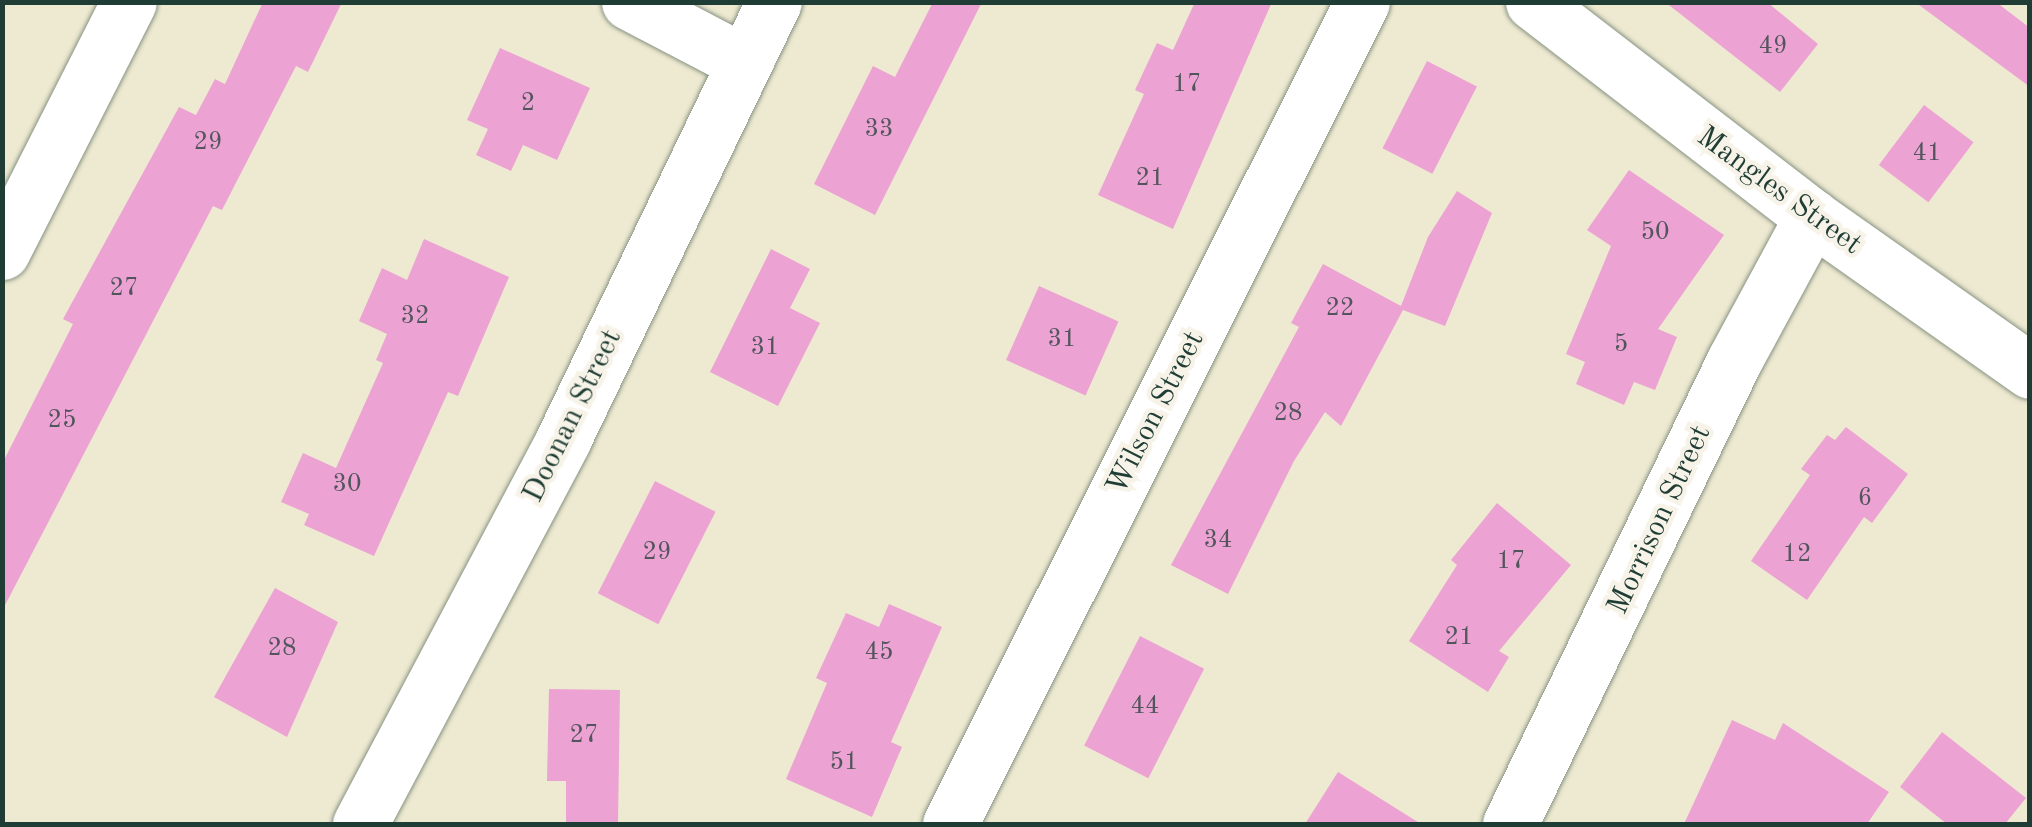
<!DOCTYPE html>
<style>
body{margin:0}
#map{position:relative;width:2032px;height:827px;overflow:hidden;background:#eee9d1;font-family:"Old Standard TT",serif}
div>[style]{position:absolute}
.building>*{inset:0;background:#eca3d3;transform-origin:0 0}
.roads{filter:drop-shadow(0 0 2px #869382) drop-shadow(0 0 2px #869382)}
.minor>*{height:55px;margin:-27.5px;padding:0 27.5px;transform-origin:27.5px;border-radius:27.5px;background:#fff}
span{translate:-50% -50%;white-space:nowrap;text-align:center;line-height:1.15;-webkit-text-stroke:9px #f7f3e8;paint-order:stroke}
.number-label{font-size:25px;color:#52565c}
.number-label span{-webkit-text-stroke-width:0}
.street-label{font-size:30px;color:#1f3d34}
.frame{position:absolute;inset:0;border:5px solid #1f3d34;pointer-events:none}
</style>
<div id="map">
<div class="building">
<i style="clip-path:polygon(263px 2px,342px 2px,308px 72px,296px 66px,222px 210px,213px 206px,2px 611px,2px 464px,73px 324px,63px 319px,179px 107px,196px 115px,215px 79px,225px 84px)"></i>
<i style="clip-path:polygon(933px 2px,982px 2px,875px 215px,814px 184px,873px 66px,895px 77px)"></i>
<i style="clip-path:polygon(1195px 2px,1272px 2px,1173px 229px,1098px 195px,1144px 94px,1135px 90px,1157px 43px,1173px 50px)"></i>
<i style="clip-path:polygon(1665px 2px,1767px 2px,1818px 44px,1780px 92px)"></i>
<i style="clip-path:polygon(1915px 2px,1996px 2px,2030px 28px,2030px 87px)"></i>
<i style="clip-path:polygon(500px 48px,590px 88px,557px 160px,523px 145px,511px 171px,476px 155px,488px 129px,467px 120px)"></i>
<i style="left:1427px;top:61px;width:56px;height:98px;rotate:27deg"></i>
<i style="left:1924px;top:105px;width:62px;height:75px;rotate:37deg"></i>
<i style="clip-path:polygon(1629px 170px,1724px 235px,1658px 329px,1677px 337px,1655px 390px,1634px 382px,1624px 405px,1576px 384px,1585px 362px,1566px 354px,1611px 246px,1587px 230px)"></i>
<i style="clip-path:polygon(1457px 191px,1492px 213px,1445px 326px,1403px 310px,1341px 426px,1325px 412px,1294px 461px,1228px 594px,1171px 565px,1299px 327px,1291px 323px,1323px 264px,1401px 306px,1428px 237px)"></i>
<i style="clip-path:polygon(424px 239px,509px 277px,458px 396px,448px 392px,374px 556px,304px 525px,309px 514px,281px 502px,303px 453px,336px 468px,383px 363px,376px 360px,387px 334px,359px 321px,382px 268px,407px 280px)"></i>
<i style="clip-path:polygon(771px 249px,810px 269px,790px 308px,820px 323px,778px 406px,710px 372px)"></i>
<i style="left:1039px;top:286px;width:87px;height:81px;rotate:24deg"></i>
<i style="clip-path:polygon(1846px 427px,1908px 474px,1872px 523px,1864px 517px,1807px 600px,1751px 561px,1810px 475px,1801px 469px,1827px 435px,1835px 440px)"></i>
<i style="left:655px;top:481px;width:68px;height:126px;rotate:27deg"></i>
<i style="clip-path:polygon(1497px 503px,1571px 565px,1499px 651px,1509px 657px,1488px 692px,1409px 641px,1457px 565px,1451px 560px)"></i>
<i style="clip-path:polygon(275px 588px,338px 622px,287px 737px,214px 697px)"></i>
<i style="clip-path:polygon(889px 604px,942px 627px,891px 742px,902px 747px,872px 817px,786px 779px,827px 683px,816px 678px,846px 613px,879px 627px)"></i>
<i style="left:1140px;top:636px;width:72px;height:123px;rotate:27deg"></i>
<i style="clip-path:polygon(549px 689px,620px 690px,618px 824px,566px 824px,566px 781px,547px 781px)"></i>
<i style="clip-path:polygon(1732px 720px,1775px 740px,1783px 723px,1889px 792px,1867px 824px,1684px 824px)"></i>
<i style="clip-path:polygon(1942px 732px,2026px 798px,2005px 824px,1947px 824px,1900px 787px)"></i>
<i style="clip-path:polygon(1338px 772px,1421px 824px,1305px 824px)"></i>
</div>
<div class="roads">
<div class="minor">
<i style="left:629px;top:2px;width:127px;rotate:27.6deg"></i>
<i style="left:1533px;top:2px;width:352px;rotate:37.6deg"></i>
<i style="left:1812px;top:217px;width:267px;rotate:35.2deg"></i>
<i style="left:2px;top:252px;width:280px;rotate:-63.1deg"></i>
<i style="left:360px;top:824px;width:434px;rotate:-62.1deg"></i>
<i style="left:563px;top:440px;width:486px;rotate:-64.3deg"></i>
<i style="left:950px;top:824px;width:919px;rotate:-63.38deg"></i>
<i style="left:1510px;top:824px;width:514px;rotate:-64.18deg"></i>
<i style="left:1734px;top:361px;width:164px;rotate:-61.6deg"></i>
</div>
</div>
<div class="number-label">
<span style="left:1773px;top:47px">49</span>
<span style="left:1187px;top:85px">17</span>
<span style="left:528px;top:104px">2</span>
<span style="left:879px;top:130px">33</span>
<span style="left:208px;top:143px">29</span>
<span style="left:1927px;top:154px">41</span>
<span style="left:1150px;top:179px">21</span>
<span style="left:1655px;top:233px">50</span>
<span style="left:124px;top:289px">27</span>
<span style="left:1340px;top:309px">22</span>
<span style="left:415px;top:317px">32</span>
<span style="left:1062px;top:340px">31</span>
<span style="left:1621px;top:345px">5</span>
<span style="left:765px;top:348px">31</span>
<span style="left:1288px;top:414px">28</span>
<span style="left:62px;top:421px">25</span>
<span style="left:347px;top:485px">30</span>
<span style="left:1865px;top:499px">6</span>
<span style="left:1218px;top:541px">34</span>
<span style="left:657px;top:553px">29</span>
<span style="left:1797px;top:555px">12</span>
<span style="left:1511px;top:562px">17</span>
<span style="left:1459px;top:638px">21</span>
<span style="left:282px;top:649px">28</span>
<span style="left:879px;top:653px">45</span>
<span style="left:1145px;top:707px">44</span>
<span style="left:584px;top:736px">27</span>
<span style="left:844px;top:763px">51</span>
</div>
<div class="street-label">
<span style="left:1779px;top:191px;rotate:36deg">Mangles Street</span>
<span style="left:1156px;top:413px;rotate:-63deg">Wilson Street</span>
<span style="left:573px;top:416px;rotate:-64deg">Doonan Street</span>
<span style="left:1660px;top:520px;rotate:-65deg">Morrison Street</span>
</div>
<div class="frame"></div>
</div>
